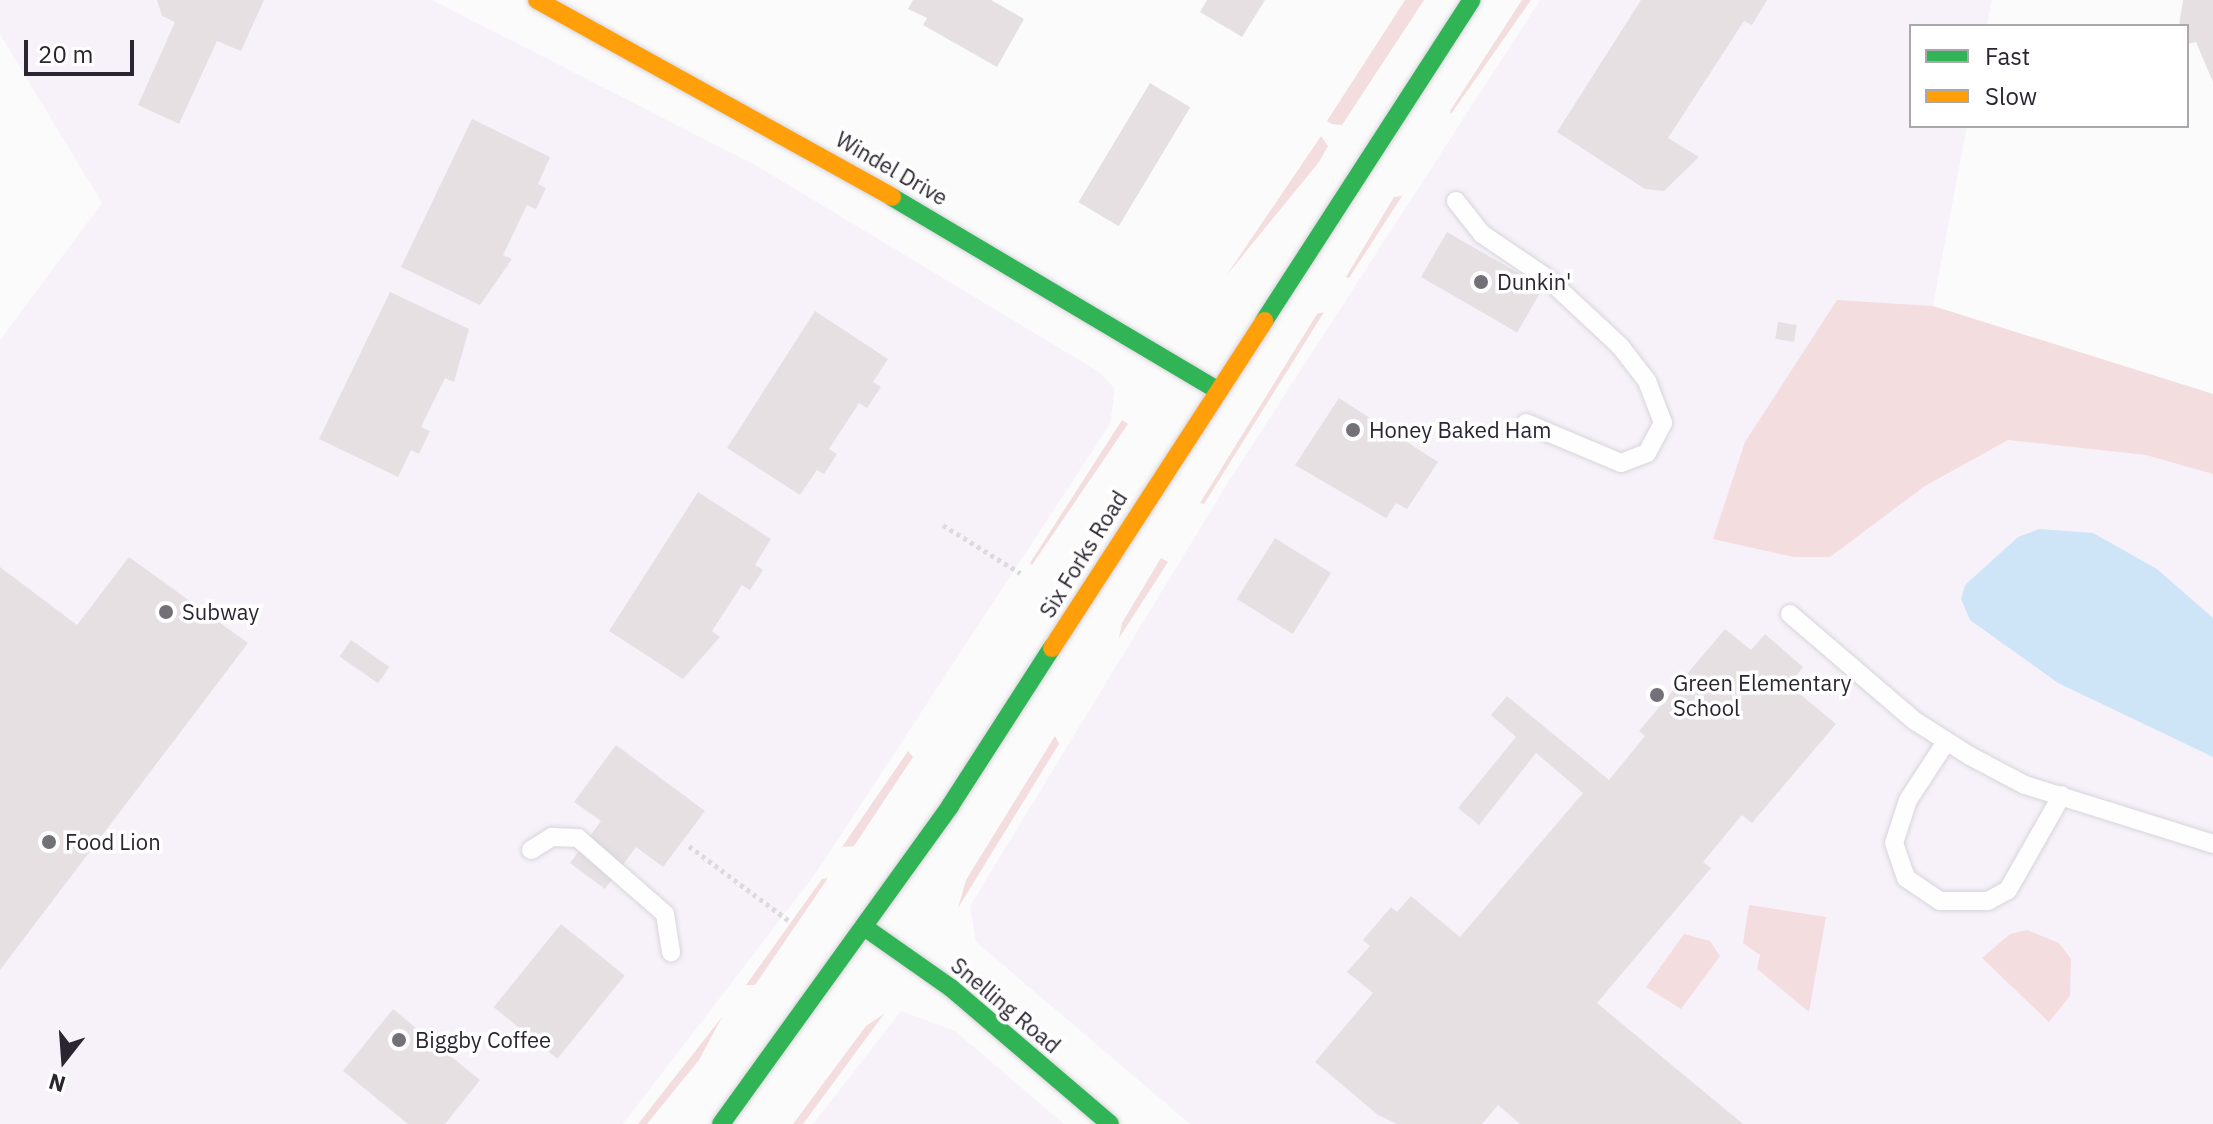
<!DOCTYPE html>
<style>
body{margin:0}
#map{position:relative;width:2213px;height:1124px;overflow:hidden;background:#fbfbfb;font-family:"IBM Plex Sans",sans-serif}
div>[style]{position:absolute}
.built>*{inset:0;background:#f7f2fa}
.green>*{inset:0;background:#f4ddde}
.water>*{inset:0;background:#cee5f8}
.building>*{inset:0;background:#e6e0e3;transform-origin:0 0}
.path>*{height:5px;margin-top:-2.5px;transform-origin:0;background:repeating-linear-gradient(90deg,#dcdbdc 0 4px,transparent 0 8px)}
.roads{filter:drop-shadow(0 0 2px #d8d4db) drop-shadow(0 0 2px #d8d4db)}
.lane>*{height:18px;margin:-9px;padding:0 9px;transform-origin:9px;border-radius:9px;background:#fefefe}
.fast>*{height:18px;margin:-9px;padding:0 9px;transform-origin:9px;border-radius:9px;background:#30b455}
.slow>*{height:18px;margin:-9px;padding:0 9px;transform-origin:9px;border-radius:9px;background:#ff9f0a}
.dots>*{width:22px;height:22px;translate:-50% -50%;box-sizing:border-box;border:4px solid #fff;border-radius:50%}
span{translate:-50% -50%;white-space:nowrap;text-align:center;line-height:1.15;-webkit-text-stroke:7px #fff;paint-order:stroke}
.street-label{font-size:22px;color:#2b2531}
.poi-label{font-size:22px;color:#2b2531}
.left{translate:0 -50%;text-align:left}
.legend{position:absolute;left:1909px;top:24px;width:280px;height:104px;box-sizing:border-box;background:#fff;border:2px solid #aaa8ad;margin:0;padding:10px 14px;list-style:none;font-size:24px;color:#2b2531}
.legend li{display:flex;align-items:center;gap:16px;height:40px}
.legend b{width:40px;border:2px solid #aaa8ad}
.north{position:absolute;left:24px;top:1020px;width:80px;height:80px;-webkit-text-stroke:6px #fff;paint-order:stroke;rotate:197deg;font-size:22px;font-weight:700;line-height:32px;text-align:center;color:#2b2531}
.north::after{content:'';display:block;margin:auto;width:28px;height:36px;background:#2b2531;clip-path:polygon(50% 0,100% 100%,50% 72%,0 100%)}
.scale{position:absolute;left:24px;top:40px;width:110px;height:36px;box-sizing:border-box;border:4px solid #2b2531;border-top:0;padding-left:10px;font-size:24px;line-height:28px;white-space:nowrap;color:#2b2531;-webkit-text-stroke:6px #fff;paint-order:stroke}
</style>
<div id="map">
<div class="built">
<i style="clip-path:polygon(0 0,432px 0,757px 166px,1099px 372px,1115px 389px,1110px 424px,816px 873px,623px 1124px,0 1124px,0 340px,102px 203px,0 34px)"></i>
<i style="clip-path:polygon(1540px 0,1992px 0,1987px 26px,1911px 26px,1911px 126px,1967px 126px,1933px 306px,2213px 394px,2213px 1124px,1190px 1124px,976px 942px,970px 906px,1229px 481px)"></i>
<i style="clip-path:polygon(901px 1011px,955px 1031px,1064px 1124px,813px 1124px)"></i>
</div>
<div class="green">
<i style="clip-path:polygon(1405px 0,1424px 0,1342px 125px,1332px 124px,1327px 121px)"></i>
<i style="clip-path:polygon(1522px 0,1531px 0,1451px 114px,1450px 111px)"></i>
<i style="clip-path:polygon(1321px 136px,1328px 146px,1319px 162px,1226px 276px)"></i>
<i style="clip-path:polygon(1402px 196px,1349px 278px,1346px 277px,1394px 197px)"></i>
<i style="clip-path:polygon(1837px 300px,1933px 306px,2213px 394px,2213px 474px,2146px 455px,2008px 440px,1925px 486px,1830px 557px,1794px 557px,1713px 539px,1745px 442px)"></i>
<i style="clip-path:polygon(1324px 312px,1204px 504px,1200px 503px,1317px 314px)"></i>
<i style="clip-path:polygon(1122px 420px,1128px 424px,1032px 565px,1030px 563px)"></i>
<i style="clip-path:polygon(1161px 558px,1168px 562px,1119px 638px,1122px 623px)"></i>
<i style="clip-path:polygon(1055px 736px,1059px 744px,958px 908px,966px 880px)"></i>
<i style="clip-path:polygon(908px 751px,913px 757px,854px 846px,842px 847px)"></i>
<i style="clip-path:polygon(828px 878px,755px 985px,746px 985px,822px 879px)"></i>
<i style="clip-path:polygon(1749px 905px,1826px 917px,1809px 1012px,1757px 969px,1760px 955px,1743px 943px)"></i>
<i style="clip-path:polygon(2027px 930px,2059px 943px,2071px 959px,2070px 996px,2049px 1022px,1982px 958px,2010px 934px)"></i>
<i style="clip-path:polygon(1684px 934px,1710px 941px,1720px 956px,1681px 1009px,1646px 987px)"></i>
<i style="clip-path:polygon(884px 1014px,803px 1124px,793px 1124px,866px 1026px)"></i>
<i style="clip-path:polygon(722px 1017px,699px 1060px,647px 1124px,638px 1124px)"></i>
</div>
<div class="water">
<i style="clip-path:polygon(2039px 529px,2093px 533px,2157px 569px,2213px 618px,2213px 757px,2058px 683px,1970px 620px,1961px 599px,1965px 585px,2018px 537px)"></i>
</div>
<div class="building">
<i style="clip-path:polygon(157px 0,264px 0,241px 51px,217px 41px,179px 124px,138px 105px,175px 22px,162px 16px)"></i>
<i style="clip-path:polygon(913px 0,991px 0,1024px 19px,997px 67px,923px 25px,927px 18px,908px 9px)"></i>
<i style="clip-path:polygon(1207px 0,1265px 0,1242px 37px,1200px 12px)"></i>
<i style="clip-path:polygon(1641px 0,1767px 0,1752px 25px,1744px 21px,1668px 138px,1699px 157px,1664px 191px,1645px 189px,1557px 132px)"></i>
<i style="clip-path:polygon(2183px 0,2213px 0,2213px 82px,2196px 42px,2187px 44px,2187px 26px,2179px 26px)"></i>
<i style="left:1150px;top:83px;width:47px;height:139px;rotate:31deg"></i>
<i style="clip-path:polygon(472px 119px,550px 157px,538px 184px,546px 188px,536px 209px,527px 205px,503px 255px,512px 259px,480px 305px,401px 267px)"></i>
<i style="left:1447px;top:232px;width:111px;height:52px;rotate:30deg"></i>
<i style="clip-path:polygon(390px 292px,469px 329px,454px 382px,445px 378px,421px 427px,430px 431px,419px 454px,411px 450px,398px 477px,319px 439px)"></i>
<i style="clip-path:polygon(815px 311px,888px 359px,873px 382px,881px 387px,867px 408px,859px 403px,829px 449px,837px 454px,824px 474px,817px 470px,800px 495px,727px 448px)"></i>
<i style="left:1778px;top:322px;width:19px;height:17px;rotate:9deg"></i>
<i style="clip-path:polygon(1339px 398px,1438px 462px,1407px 509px,1396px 503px,1386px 518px,1295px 465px)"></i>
<i style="clip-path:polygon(698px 492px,771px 539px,755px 565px,763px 570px,750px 590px,742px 585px,712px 631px,720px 637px,683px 679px,609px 631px)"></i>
<i style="left:1275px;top:538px;width:66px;height:72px;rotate:32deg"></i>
<i style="clip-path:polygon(129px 557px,248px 643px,0 970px,0 567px,77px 625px)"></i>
<i style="clip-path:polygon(1725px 629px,1751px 650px,1765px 634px,1803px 667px,1789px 685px,1836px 724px,1752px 823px,1742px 815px,1703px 862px,1711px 868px,1597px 1003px,1743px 1124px,1520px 1124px,1498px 1105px,1482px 1124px,1397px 1124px,1378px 1115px,1315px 1062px,1373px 993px,1347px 972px,1370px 946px,1363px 940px,1391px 907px,1397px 912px,1411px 896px,1460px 937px,1583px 793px,1536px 753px,1479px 825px,1458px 808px,1516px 737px,1491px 715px,1507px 696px,1609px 780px,1645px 736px,1639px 731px)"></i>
<i style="left:351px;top:640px;width:47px;height:20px;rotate:35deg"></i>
<i style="clip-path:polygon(616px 745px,705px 811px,663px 867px,636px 847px,605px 889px,570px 863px,601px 821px,574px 802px)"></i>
<i style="left:561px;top:924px;width:82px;height:107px;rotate:39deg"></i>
<i style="clip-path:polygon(393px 1009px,480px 1080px,445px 1124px,408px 1124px,343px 1071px)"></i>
</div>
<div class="path">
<i style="left:943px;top:525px;width:91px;rotate:31.9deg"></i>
<i style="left:689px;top:846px;width:124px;rotate:36.8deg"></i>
</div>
<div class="roads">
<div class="lane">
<i style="left:1456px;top:201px;width:42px;rotate:51.8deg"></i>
<i style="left:1482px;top:234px;width:78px;rotate:34.1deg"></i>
<i style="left:1547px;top:278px;width:100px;rotate:43deg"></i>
<i style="left:1620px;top:346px;width:44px;rotate:52.4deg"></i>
<i style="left:1647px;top:381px;width:45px;rotate:69.1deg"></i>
<i style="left:1663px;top:423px;width:34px;rotate:118deg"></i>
<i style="left:1647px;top:453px;width:28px;rotate:159deg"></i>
<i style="left:1621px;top:463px;width:103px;rotate:-157.2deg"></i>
<i style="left:1790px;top:614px;width:165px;rotate:40.6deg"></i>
<i style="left:1915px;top:721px;width:65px;rotate:32.5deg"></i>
<i style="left:1970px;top:756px;width:62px;rotate:27.8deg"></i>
<i style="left:2025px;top:785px;width:197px;rotate:17.4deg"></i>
<i style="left:1946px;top:742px;width:69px;rotate:123.2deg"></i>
<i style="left:1908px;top:800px;width:45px;rotate:108deg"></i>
<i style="left:1894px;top:843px;width:37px;rotate:71deg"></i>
<i style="left:1906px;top:878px;width:41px;rotate:34.1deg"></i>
<i style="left:1940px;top:901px;width:48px"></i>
<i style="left:1988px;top:901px;width:23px;rotate:-29deg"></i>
<i style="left:2008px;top:890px;width:109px;rotate:-60.4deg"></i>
<i style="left:531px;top:850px;width:25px;rotate:-32deg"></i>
<i style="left:552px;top:837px;width:26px;rotate:2deg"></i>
<i style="left:578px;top:838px;width:116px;rotate:41.1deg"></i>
<i style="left:665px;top:914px;width:39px;rotate:81deg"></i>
</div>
<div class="fast">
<i style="left:892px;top:197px;width:376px;rotate:30.7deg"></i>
<i style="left:1264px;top:321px;width:382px;rotate:-57.1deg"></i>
<i style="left:867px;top:929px;width:103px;rotate:35.1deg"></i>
<i style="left:951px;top:988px;width:209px;rotate:40.5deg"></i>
<i style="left:721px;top:1124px;width:392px;rotate:-54.2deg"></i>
<i style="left:950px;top:806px;width:188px;rotate:-57.2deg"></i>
</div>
<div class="slow">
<i style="left:537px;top:0;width:406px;rotate:29deg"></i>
<i style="left:1052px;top:648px;width:390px;rotate:-57deg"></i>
</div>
</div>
<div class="dots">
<i style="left:1481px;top:282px;background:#747078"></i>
<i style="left:1353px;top:430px;background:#747078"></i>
<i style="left:166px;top:612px;background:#747078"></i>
<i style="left:1657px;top:695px;background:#747078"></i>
<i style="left:49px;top:842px;background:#747078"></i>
<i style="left:399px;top:1040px;background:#747078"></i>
</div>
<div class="street-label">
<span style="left:892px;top:168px;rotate:30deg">Windel Drive</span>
<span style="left:1083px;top:554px;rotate:-58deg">Six Forks Road</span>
<span style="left:1006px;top:1005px;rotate:40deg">Snelling Road</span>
</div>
<div class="poi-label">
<span class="left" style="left:1497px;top:282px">Dunkin'</span>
<span class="left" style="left:1369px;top:430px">Honey Baked Ham</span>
<span class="left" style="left:182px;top:612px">Subway</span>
<span class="left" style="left:1673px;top:695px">Green Elementary<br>School</span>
<span class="left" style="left:65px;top:842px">Food Lion</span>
<span class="left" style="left:415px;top:1040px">Biggby Coffee</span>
</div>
<ul class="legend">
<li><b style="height:10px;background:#30b455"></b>Fast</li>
<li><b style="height:10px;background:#ff9f0a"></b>Slow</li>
</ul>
<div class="north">N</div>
<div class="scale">20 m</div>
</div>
